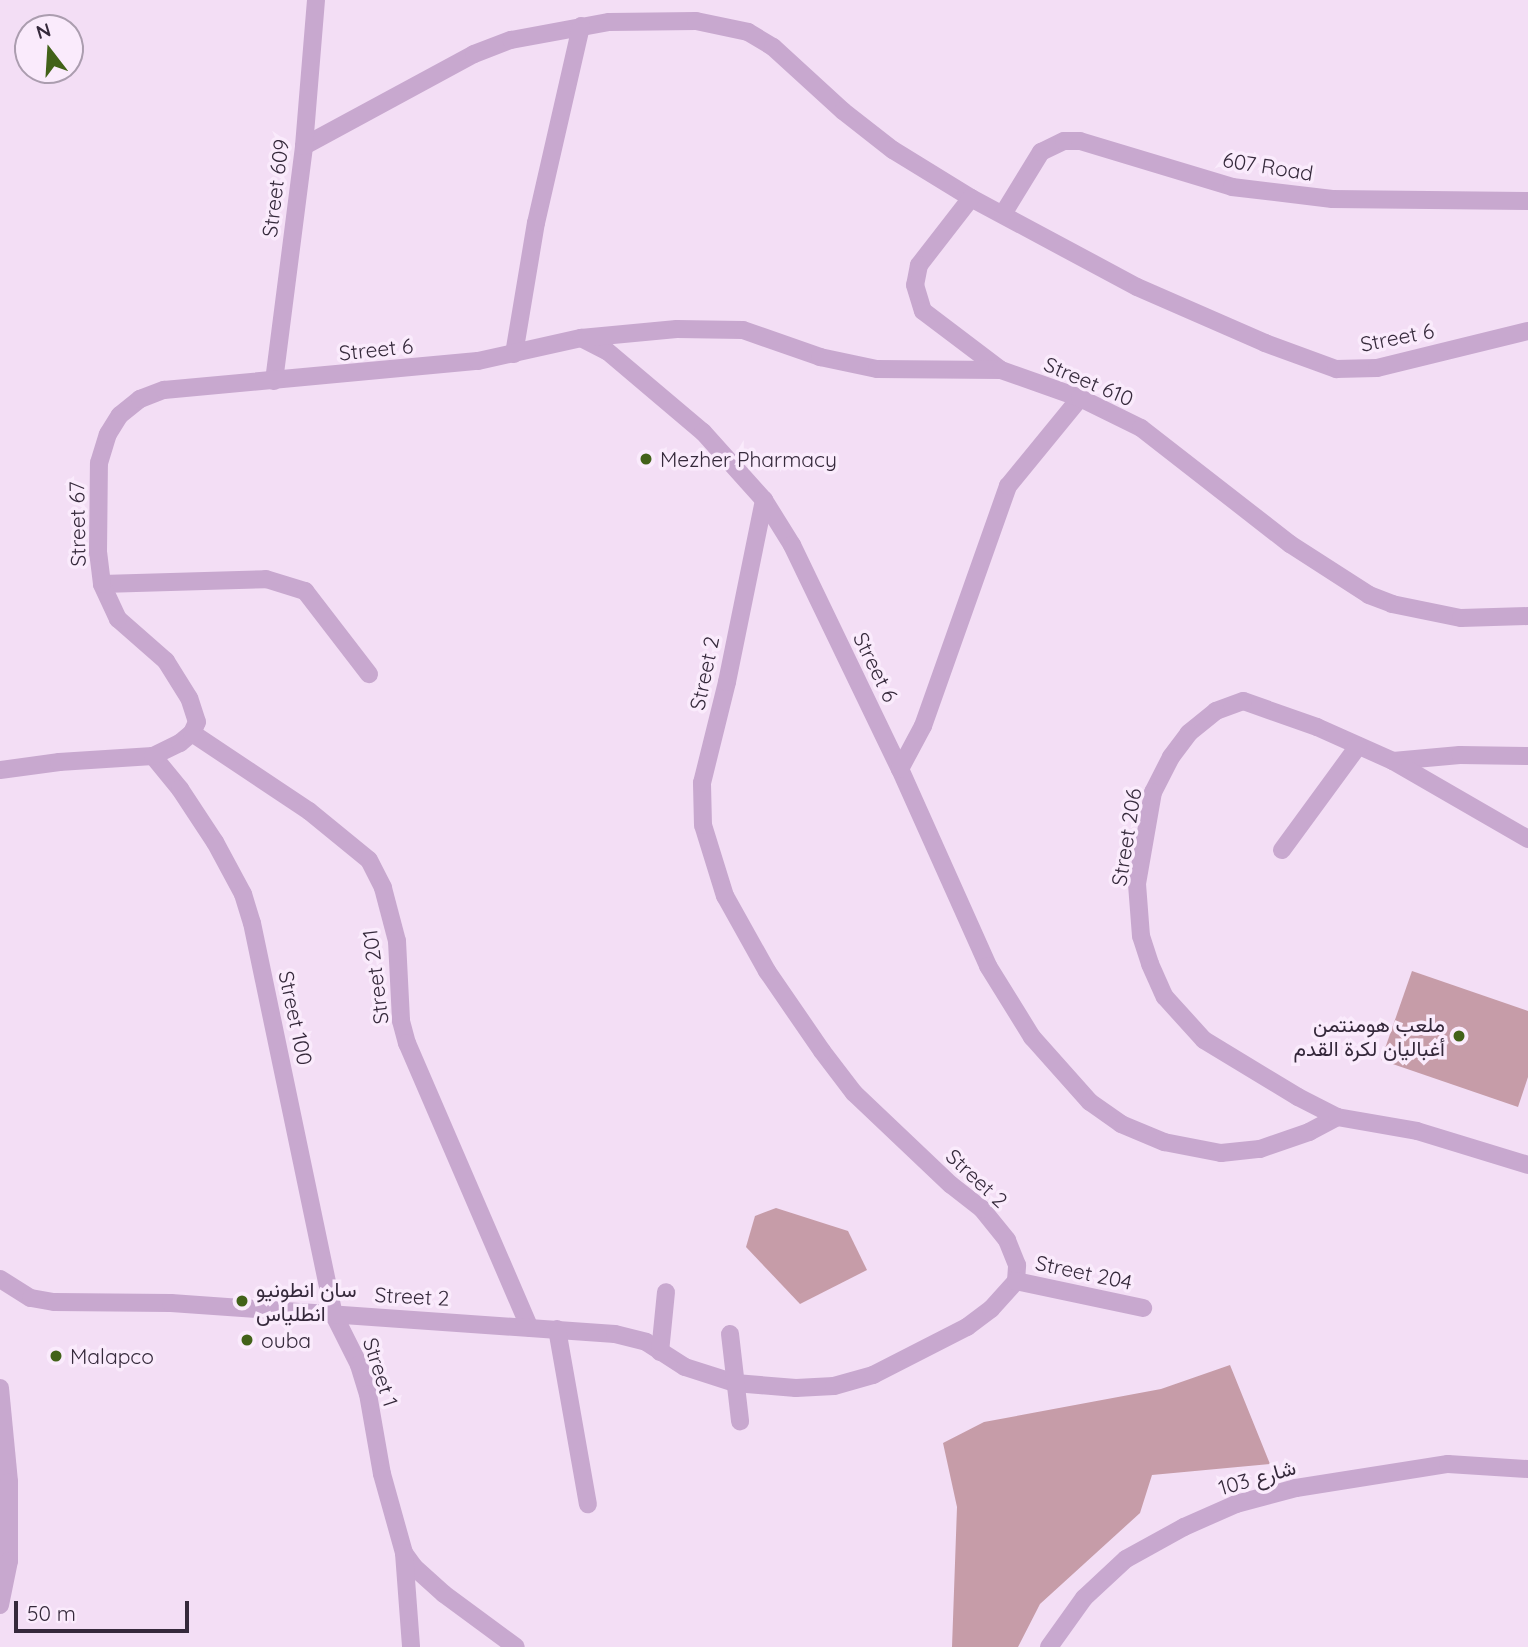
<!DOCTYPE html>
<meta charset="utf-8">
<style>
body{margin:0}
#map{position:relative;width:1528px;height:1647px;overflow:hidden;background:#f3def5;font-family:Quicksand,Vazirmatn,sans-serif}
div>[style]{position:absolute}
.green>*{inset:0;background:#c69ca8}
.minor>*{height:18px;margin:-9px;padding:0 9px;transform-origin:9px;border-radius:9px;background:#c8a8cf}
.dots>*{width:19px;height:19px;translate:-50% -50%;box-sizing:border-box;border:4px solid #faebfc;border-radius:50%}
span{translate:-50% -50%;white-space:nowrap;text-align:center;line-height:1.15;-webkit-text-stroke:7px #faebfc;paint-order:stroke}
.street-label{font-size:21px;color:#35293b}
.poi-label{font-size:21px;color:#35293b}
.left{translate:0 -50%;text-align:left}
.right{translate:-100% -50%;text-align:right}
.north{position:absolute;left:14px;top:14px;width:70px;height:70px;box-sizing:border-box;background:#faebfc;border:2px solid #ab9daf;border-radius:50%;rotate:343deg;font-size:19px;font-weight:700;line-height:28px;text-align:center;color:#35293b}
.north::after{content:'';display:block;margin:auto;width:24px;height:32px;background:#426219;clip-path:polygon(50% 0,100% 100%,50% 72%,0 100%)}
.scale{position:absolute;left:14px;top:1601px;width:175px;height:32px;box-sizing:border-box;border:4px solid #35293b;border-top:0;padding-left:9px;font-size:21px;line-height:24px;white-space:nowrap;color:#35293b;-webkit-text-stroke:5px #faebfc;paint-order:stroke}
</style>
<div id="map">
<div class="green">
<i style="clip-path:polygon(1412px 971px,1528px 1011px,1528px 1077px,1518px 1107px,1381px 1060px)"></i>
<i style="clip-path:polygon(776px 1208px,848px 1231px,867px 1270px,800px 1304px,746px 1247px,755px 1216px)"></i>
<i style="clip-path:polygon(1230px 1365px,1270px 1464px,1152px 1475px,1140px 1513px,1040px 1604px,1018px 1647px,952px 1647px,957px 1507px,943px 1443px,984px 1422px,1161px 1389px)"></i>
</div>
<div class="minor">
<i style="left:304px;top:146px;width:193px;rotate:-28.4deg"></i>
<i style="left:474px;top:54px;width:40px;rotate:-21deg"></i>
<i style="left:511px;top:40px;width:100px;rotate:-10.4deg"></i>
<i style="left:609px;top:22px;width:87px;rotate:-0.7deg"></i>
<i style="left:696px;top:21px;width:53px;rotate:11.9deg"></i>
<i style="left:748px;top:32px;width:29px;rotate:31deg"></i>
<i style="left:773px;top:47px;width:95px;rotate:42.4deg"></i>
<i style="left:843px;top:111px;width:63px;rotate:38deg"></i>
<i style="left:893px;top:150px;width:92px;rotate:31.6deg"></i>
<i style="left:971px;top:198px;width:188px;rotate:28.2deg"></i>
<i style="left:1137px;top:287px;width:140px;rotate:23.6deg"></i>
<i style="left:1265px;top:343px;width:76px;rotate:20.1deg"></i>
<i style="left:1336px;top:369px;width:41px;rotate:-1.4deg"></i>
<i style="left:1377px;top:368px;width:155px;rotate:-13.8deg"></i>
<i style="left:971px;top:198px;width:85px;rotate:127.8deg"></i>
<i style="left:919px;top:265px;width:20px;rotate:101deg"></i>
<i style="left:915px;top:285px;width:27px;rotate:73deg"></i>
<i style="left:923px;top:311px;width:98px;rotate:37.1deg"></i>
<i style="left:1003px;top:214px;width:73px;rotate:-58.5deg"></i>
<i style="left:1041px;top:152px;width:25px;rotate:-26deg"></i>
<i style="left:1064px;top:141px;width:16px"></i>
<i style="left:1080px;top:141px;width:159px;rotate:16.8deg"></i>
<i style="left:1232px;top:187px;width:101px;rotate:6.8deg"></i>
<i style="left:1332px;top:199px;width:196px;rotate:0.6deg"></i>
<i style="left:581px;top:338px;width:29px;rotate:27deg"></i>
<i style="left:607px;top:351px;width:126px;rotate:40.2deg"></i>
<i style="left:703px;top:432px;width:91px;rotate:48.1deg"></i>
<i style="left:764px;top:500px;width:53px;rotate:58.1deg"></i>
<i style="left:792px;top:545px;width:249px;rotate:64.3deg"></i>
<i style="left:900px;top:769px;width:216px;rotate:65.9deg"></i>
<i style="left:988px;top:966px;width:84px;rotate:58.2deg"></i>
<i style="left:1032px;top:1037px;width:87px;rotate:48.3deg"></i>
<i style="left:1090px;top:1102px;width:38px;rotate:35deg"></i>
<i style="left:1121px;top:1124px;width:47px;rotate:22.7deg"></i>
<i style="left:1164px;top:1142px;width:58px;rotate:10.9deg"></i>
<i style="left:1221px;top:1153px;width:39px;rotate:-6deg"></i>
<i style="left:1260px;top:1149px;width:52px;rotate:-19.1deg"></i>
<i style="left:1309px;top:1132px;width:32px;rotate:-28deg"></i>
<i style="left:514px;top:354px;width:133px;rotate:-80.5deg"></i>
<i style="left:536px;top:223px;width:202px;rotate:-77.1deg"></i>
<i style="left:274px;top:381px;width:237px;rotate:-82.7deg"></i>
<i style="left:304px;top:146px;width:146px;rotate:-85.3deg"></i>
<i style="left:102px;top:584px;width:164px;rotate:-1.7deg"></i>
<i style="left:266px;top:579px;width:41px;rotate:17.1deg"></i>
<i style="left:305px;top:591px;width:105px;rotate:52.4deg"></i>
<i style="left:192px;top:733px;width:141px;rotate:33.7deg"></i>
<i style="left:309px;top:811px;width:77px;rotate:39.2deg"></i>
<i style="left:369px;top:860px;width:31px;rotate:63deg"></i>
<i style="left:383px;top:888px;width:55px;rotate:75.2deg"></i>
<i style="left:397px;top:941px;width:80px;rotate:87.1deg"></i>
<i style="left:401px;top:1021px;width:23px;rotate:75deg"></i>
<i style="left:407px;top:1043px;width:310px;rotate:66.7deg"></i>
<i style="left:153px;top:756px;width:43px;rotate:50.7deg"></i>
<i style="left:180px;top:789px;width:64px;rotate:56.6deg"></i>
<i style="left:215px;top:842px;width:59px;rotate:61.7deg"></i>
<i style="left:243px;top:894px;width:30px;rotate:73deg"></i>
<i style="left:252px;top:923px;width:400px;rotate:78.2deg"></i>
<i style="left:334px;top:1315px;width:56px;rotate:63.4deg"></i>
<i style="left:359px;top:1365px;width:30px;rotate:73deg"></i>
<i style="left:368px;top:1394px;width:81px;rotate:80.1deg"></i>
<i style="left:382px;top:1474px;width:82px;rotate:74.4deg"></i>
<i style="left:404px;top:1553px;width:17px;rotate:54deg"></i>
<i style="left:414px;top:1567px;width:40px;rotate:42deg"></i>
<i style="left:444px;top:1594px;width:89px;rotate:36.4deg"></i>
<i style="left:1393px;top:761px;width:67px;rotate:-5.1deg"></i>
<i style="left:1460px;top:755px;width:68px;rotate:0.8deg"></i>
<i style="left:900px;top:769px;width:49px;rotate:-61.9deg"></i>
<i style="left:923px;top:726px;width:255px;rotate:-70.5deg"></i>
<i style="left:1008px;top:486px;width:114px;rotate:-50.7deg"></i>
<i style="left:0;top:770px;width:60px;rotate:-7.7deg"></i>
<i style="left:59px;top:762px;width:94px;rotate:-3.7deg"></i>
<i style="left:153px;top:756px;width:30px;rotate:-26deg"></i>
<i style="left:180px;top:743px;width:16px;rotate:-40deg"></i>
<i style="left:192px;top:733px;width:12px;rotate:-66deg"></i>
<i style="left:197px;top:722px;width:25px;rotate:-108deg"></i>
<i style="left:189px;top:698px;width:44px;rotate:-121.9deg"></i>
<i style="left:166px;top:661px;width:64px;rotate:-138.8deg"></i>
<i style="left:118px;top:619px;width:38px;rotate:-115deg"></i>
<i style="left:102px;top:584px;width:31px;rotate:-97deg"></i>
<i style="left:98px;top:553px;width:90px;rotate:-89.4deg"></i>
<i style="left:99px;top:463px;width:30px;rotate:-73deg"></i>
<i style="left:108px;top:434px;width:22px;rotate:-58deg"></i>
<i style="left:120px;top:415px;width:26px;rotate:-39deg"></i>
<i style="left:140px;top:399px;width:26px;rotate:-21deg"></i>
<i style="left:164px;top:390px;width:315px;rotate:-5.3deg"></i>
<i style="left:478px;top:361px;width:106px;rotate:-12.6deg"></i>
<i style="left:581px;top:338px;width:96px;rotate:-5.4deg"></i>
<i style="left:677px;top:329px;width:66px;rotate:0.9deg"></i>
<i style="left:743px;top:330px;width:82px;rotate:19.3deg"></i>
<i style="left:820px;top:357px;width:58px;rotate:11.9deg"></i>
<i style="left:877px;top:369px;width:124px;rotate:0.5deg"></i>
<i style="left:1001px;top:370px;width:84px;rotate:19.5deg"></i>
<i style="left:1080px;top:398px;width:68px;rotate:26.2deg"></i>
<i style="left:1141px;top:428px;width:189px;rotate:37.9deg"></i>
<i style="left:1290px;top:544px;width:94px;rotate:32.8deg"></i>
<i style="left:1369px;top:595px;width:25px;rotate:21deg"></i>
<i style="left:1392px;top:604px;width:70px;rotate:11.5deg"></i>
<i style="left:1461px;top:618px;width:67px;rotate:-1.7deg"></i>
<i style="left:1528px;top:839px;width:156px;rotate:-150deg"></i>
<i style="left:1393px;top:761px;width:83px;rotate:-155.9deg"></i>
<i style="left:1317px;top:727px;width:78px;rotate:-160.6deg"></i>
<i style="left:1243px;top:701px;width:29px;rotate:160deg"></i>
<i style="left:1216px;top:711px;width:35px;rotate:141deg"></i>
<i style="left:1189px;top:733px;width:30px;rotate:127deg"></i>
<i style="left:1171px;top:757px;width:39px;rotate:117deg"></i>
<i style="left:1153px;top:792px;width:93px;rotate:99.9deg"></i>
<i style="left:1137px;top:884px;width:52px;rotate:85.6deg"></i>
<i style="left:1141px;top:936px;width:29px;rotate:72deg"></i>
<i style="left:1150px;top:964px;width:36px;rotate:66deg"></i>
<i style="left:1165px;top:997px;width:58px;rotate:47.8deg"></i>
<i style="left:1204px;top:1040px;width:110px;rotate:31.2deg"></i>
<i style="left:1298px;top:1097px;width:44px;rotate:27.1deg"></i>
<i style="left:1337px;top:1117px;width:81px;rotate:9.9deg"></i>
<i style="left:1417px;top:1131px;width:116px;rotate:17deg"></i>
<i style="left:1282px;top:850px;width:129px;rotate:-53.8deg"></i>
<i style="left:0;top:1279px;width:36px;rotate:32deg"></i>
<i style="left:31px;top:1298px;width:23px;rotate:10deg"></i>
<i style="left:54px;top:1302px;width:117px;rotate:0.5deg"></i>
<i style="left:171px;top:1303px;width:445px;rotate:4deg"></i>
<i style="left:615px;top:1334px;width:32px;rotate:14deg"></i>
<i style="left:646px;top:1342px;width:46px;rotate:32.7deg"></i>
<i style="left:685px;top:1367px;width:52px;rotate:17.7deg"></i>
<i style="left:735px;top:1383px;width:61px;rotate:4.7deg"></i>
<i style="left:796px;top:1388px;width:38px;rotate:-3deg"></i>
<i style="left:834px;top:1386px;width:41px;rotate:-15.8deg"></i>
<i style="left:873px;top:1375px;width:106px;rotate:-27.1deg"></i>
<i style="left:967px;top:1327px;width:30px;rotate:-37deg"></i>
<i style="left:991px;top:1309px;width:38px;rotate:-48deg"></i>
<i style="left:1016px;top:1281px;width:16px;rotate:-86deg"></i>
<i style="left:1017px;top:1265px;width:27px;rotate:-112deg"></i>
<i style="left:1007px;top:1240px;width:40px;rotate:-129deg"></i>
<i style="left:982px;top:1209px;width:39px;rotate:-142deg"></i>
<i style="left:951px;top:1185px;width:134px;rotate:-136.5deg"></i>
<i style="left:854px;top:1093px;width:53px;rotate:-127.3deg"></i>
<i style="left:822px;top:1051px;width:97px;rotate:-124.5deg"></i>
<i style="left:767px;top:971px;width:86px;rotate:-119.2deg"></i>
<i style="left:725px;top:896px;width:74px;rotate:-107.2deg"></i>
<i style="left:703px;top:825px;width:42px;rotate:-91.4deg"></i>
<i style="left:702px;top:783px;width:104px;rotate:-76.1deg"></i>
<i style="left:727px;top:682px;width:186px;rotate:-78.5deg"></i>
<i style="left:1016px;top:1281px;width:130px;rotate:12deg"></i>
<i style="left:557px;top:1329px;width:178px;rotate:80deg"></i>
<i style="left:730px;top:1334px;width:88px;rotate:83.4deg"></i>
<i style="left:660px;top:1352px;width:60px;rotate:-84.3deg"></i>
<i style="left:0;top:1388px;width:94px;rotate:84.5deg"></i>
<i style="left:9px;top:1482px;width:79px;rotate:90deg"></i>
<i style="left:9px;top:1561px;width:45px;rotate:101.6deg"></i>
<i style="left:404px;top:1553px;width:94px;rotate:85.7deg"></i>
<i style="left:1049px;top:1647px;width:60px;rotate:-54.5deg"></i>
<i style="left:1084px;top:1598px;width:57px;rotate:-42.9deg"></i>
<i style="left:1126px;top:1559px;width:66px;rotate:-28.9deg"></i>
<i style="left:1184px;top:1527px;width:57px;rotate:-23.9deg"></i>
<i style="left:1236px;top:1504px;width:62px;rotate:-14.9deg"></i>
<i style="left:1296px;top:1488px;width:154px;rotate:-9deg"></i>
<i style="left:1448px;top:1464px;width:80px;rotate:3.6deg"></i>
</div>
<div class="dots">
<i style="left:646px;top:459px;background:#426219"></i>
<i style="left:1459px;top:1036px;background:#426219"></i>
<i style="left:242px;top:1301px;background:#426219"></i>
<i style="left:247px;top:1340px;background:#426219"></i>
<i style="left:56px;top:1356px;background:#426219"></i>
</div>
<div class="street-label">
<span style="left:1268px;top:166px;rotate:9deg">607 Road</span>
<span style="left:275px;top:188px;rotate:-83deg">Street 609</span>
<span style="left:1397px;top:337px;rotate:-11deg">Street 6</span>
<span style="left:376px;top:349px;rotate:-6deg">Street 6</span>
<span style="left:1089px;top:381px;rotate:23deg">Street 610</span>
<span style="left:77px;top:524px;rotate:-91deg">Street 67</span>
<span style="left:876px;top:667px;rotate:64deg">Street 6</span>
<span style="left:704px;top:673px;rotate:-78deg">Street 2</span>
<span style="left:1126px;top:837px;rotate:-81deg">Street 206</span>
<span style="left:375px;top:977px;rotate:-97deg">Street 201</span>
<span style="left:296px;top:1018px;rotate:78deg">Street 100</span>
<span style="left:977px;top:1178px;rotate:43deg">Street 2</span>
<span style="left:1084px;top:1272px;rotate:12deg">Street 204</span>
<span style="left:412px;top:1296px;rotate:3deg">Street 2</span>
<span style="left:381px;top:1372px;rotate:72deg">Street 1</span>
<span style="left:1257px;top:1477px;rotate:-16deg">شارع 103</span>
</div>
<div class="poi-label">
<span class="left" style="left:660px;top:459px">Mezher Pharmacy</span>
<span class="right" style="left:1445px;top:1036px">ملعب هومنتمن<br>أغباليان لكرة القدم</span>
<span class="left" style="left:256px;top:1301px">سان انطونيو<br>انطلياس</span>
<span class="left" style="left:261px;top:1340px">ouba</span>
<span class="left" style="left:70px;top:1356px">Malapco</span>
</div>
<div class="north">N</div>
<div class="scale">50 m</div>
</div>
